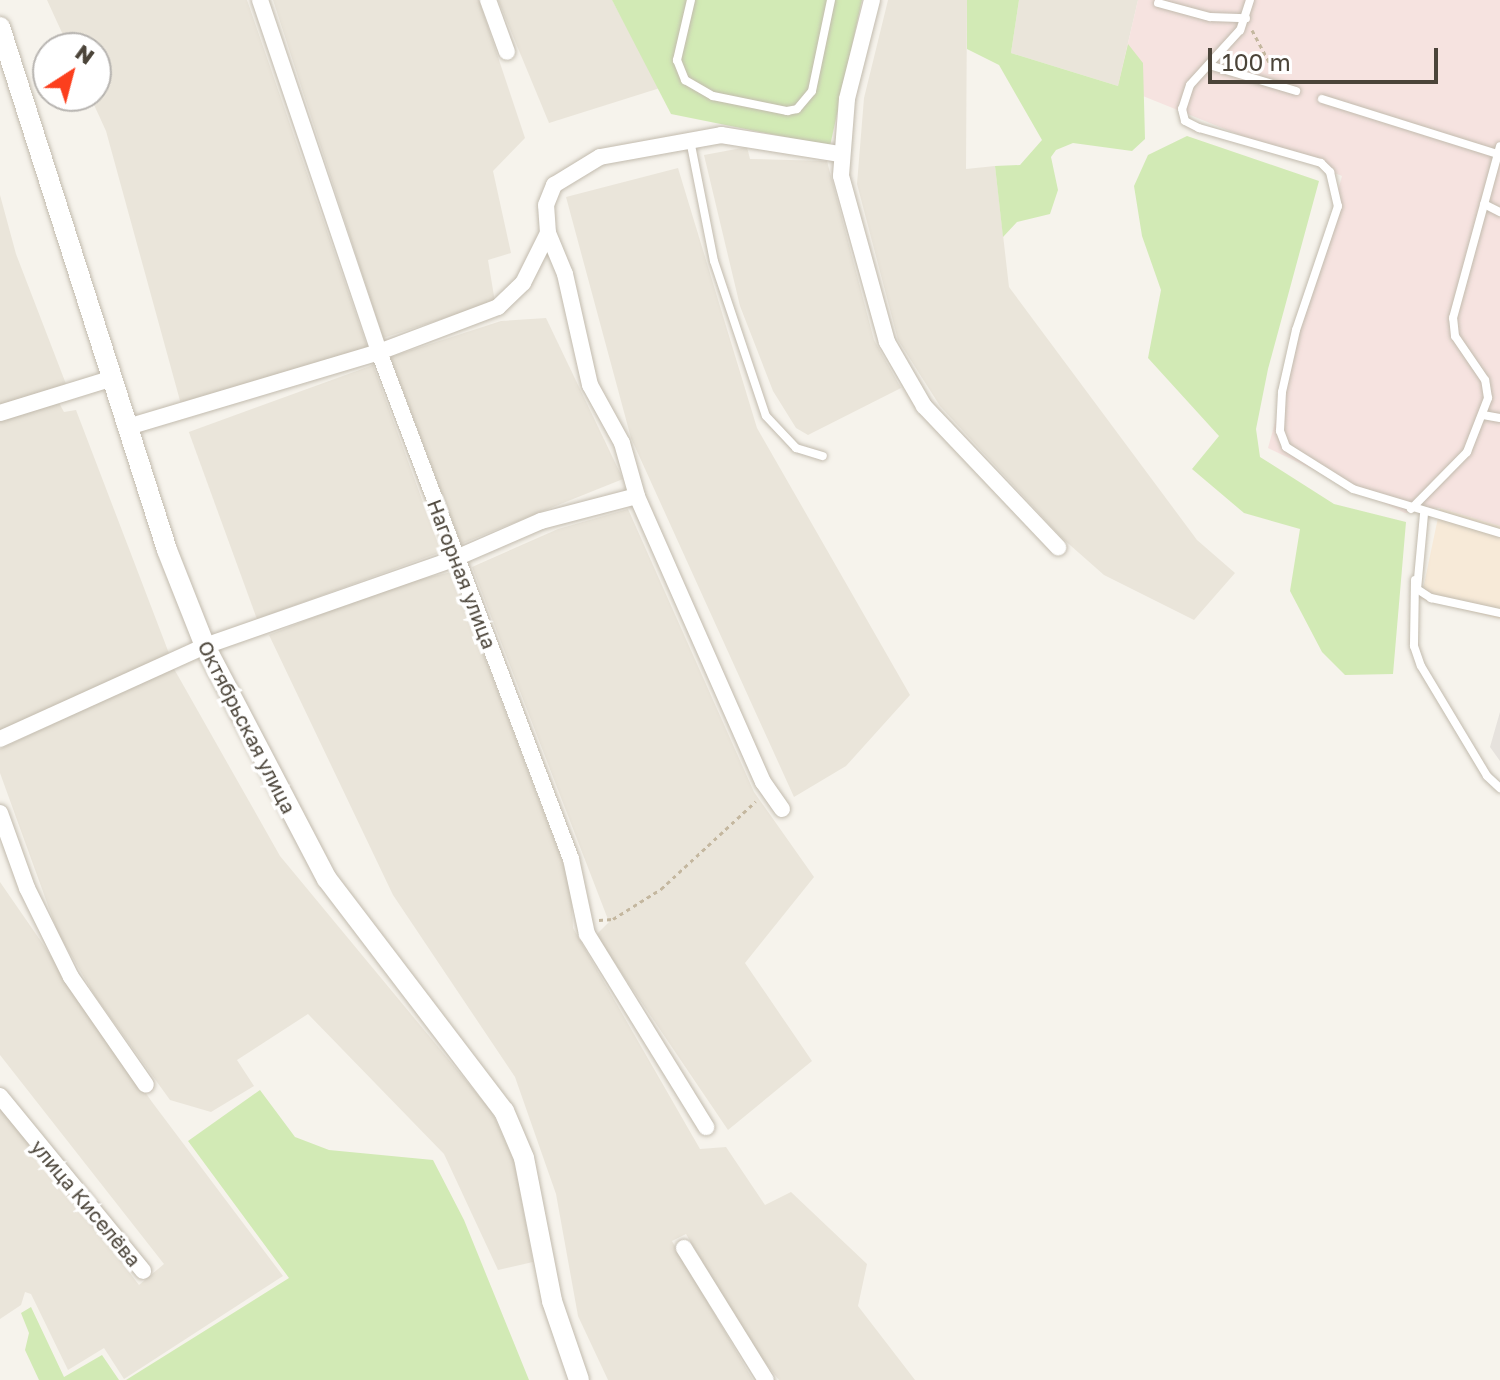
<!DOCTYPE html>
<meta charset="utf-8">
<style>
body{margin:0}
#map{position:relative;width:1500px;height:1380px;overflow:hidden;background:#f6f3ec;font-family:"Golos Text",sans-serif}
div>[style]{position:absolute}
.residential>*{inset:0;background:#eae5da;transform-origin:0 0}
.commercial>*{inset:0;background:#f7ead8}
.industrial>*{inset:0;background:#e6e2dd}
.medical>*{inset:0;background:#f6e3e0}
.green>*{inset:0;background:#d2eab5}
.path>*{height:3px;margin-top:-1.5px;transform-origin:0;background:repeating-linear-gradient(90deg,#c4b79f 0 4px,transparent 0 8px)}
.roads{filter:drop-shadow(0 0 2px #c2bbae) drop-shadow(0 0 2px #c2bbae)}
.service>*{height:8px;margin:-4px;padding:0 4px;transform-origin:4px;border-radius:4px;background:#fff}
.minor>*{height:16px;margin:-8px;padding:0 8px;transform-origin:8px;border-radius:8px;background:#fff}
.tertiary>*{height:20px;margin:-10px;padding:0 10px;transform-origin:10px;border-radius:10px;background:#fff}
span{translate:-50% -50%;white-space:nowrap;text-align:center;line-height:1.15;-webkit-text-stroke:7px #fff;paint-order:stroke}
.street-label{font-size:20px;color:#4b4439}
.north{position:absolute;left:32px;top:32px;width:80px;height:80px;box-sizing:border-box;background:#fff;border:2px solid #b7b4b0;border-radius:50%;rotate:36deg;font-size:22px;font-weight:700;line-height:32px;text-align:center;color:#4b4439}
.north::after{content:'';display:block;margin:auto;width:28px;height:36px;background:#fc3f1d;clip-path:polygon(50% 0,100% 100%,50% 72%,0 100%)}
.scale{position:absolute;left:1208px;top:48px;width:230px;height:36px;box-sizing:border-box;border:4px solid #4b4439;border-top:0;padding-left:10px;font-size:24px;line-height:28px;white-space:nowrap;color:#4b4439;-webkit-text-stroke:6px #fff;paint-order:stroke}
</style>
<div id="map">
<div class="residential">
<i style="clip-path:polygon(47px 0,247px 0,368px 349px,182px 408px,106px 131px,90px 96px,96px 96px,96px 48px,69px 48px)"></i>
<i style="clip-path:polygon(273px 0,479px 0,525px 138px,493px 171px,511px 253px,488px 260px,495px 302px,383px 338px)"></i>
<i style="clip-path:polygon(498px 0,612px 0,660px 88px,549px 123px)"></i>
<i style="clip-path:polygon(888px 0,967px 0,966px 169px,995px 166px,1009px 287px,1197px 540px,1235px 573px,1194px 620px,1104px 575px,1062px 538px,940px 406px,898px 340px,857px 184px,864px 98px)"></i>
<i style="clip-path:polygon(1019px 0,1138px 0,1118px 86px,1011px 53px)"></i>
<i style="clip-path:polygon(747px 147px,750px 159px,827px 161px,874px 340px,901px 388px,808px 435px,796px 428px,773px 391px,740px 306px,704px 155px)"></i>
<i style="clip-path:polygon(678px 168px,757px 428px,910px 695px,846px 766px,794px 797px,631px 438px,566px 197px)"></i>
<i style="clip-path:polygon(0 195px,16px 254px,66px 384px,0 405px)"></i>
<i style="clip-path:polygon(546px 318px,623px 479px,461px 544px,390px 357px,501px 321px)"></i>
<i style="left:373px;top:365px;width:199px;height:196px;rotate:70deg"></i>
<i style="clip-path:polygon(59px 403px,64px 412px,76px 410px,170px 656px,0 730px,0 420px)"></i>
<i style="clip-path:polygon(628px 509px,754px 792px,814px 877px,745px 963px,812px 1061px,728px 1130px,596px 935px,609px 922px,472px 567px,558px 529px)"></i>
<i style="clip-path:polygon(452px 572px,571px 884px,573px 928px,700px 1149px,726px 1147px,765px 1205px,791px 1192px,867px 1264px,858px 1306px,915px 1380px,779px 1380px,751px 1344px,686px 1234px,672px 1241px,753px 1380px,608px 1380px,578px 1316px,556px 1194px,515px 1077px,393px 895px,269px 635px,397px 584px)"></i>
<i style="clip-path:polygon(173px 667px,280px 856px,492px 1112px,514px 1161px,533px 1262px,498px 1270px,444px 1154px,308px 1014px,237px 1060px,254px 1086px,211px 1112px,170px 1100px,95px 996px,58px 933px,0 773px,0 749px)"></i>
<i style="clip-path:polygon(0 882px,152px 1102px,283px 1276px,124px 1379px,104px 1348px,68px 1370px,31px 1294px,25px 1292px,21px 1305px,0 1319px,0 1102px,139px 1285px,164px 1264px,0 1055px)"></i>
</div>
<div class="commercial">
<i style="clip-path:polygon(1440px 508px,1500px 526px,1500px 619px,1421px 599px)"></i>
</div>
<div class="industrial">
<i style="clip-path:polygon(1500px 712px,1500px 761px,1490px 747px)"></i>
</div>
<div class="medical">
<i style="clip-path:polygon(1138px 0,1500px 0,1500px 526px,1440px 508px,1405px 513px,1268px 448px,1342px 176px,1118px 86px)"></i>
</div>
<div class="green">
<i style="clip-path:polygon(612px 0,862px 0,830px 146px,671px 114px)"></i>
<i style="clip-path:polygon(967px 0,1019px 0,1011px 53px,1118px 86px,1128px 44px,1143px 63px,1145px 139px,1132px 151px,1073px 143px,1056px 150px,1051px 157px,1058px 190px,1050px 214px,1017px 222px,1003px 237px,995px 166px,1020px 165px,1042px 140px,999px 65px,967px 49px)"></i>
<i style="clip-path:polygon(1187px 136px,1319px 181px,1268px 369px,1256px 429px,1260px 457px,1334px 504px,1406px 522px,1393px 674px,1345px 675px,1322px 652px,1290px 591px,1300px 529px,1244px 513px,1192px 469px,1219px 436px,1148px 358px,1161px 290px,1142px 236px,1134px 186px,1148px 155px)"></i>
<i style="clip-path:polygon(260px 1090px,295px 1137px,329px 1150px,433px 1160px,464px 1220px,529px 1380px,126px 1380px,289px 1278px,188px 1141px)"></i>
<i style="clip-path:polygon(31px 1307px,64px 1377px,102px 1355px,119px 1380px,39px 1380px,25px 1350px,29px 1333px,21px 1313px)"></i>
</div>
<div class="path">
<i style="left:1252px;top:30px;width:49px;rotate:61.9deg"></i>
<i style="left:599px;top:920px;width:14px;rotate:-4deg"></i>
<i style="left:613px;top:919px;width:57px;rotate:-32deg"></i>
<i style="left:661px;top:889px;width:129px;rotate:-42.8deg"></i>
</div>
<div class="roads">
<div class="service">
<i style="left:691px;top:0;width:62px;rotate:103.1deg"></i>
<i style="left:677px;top:60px;width:22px;rotate:68deg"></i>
<i style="left:685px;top:80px;width:32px;rotate:30deg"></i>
<i style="left:713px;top:96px;width:76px;rotate:11.5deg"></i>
<i style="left:787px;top:111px;width:10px;rotate:-11deg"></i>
<i style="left:797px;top:109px;width:23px;rotate:-50deg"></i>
<i style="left:812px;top:91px;width:93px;rotate:-78.2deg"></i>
<i style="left:1250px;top:0;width:32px;rotate:108deg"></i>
<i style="left:1240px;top:30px;width:74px;rotate:132.3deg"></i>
<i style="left:1190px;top:85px;width:25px;rotate:108deg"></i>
<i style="left:1182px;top:109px;width:12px;rotate:76deg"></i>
<i style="left:1185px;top:121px;width:16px;rotate:27deg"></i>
<i style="left:1199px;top:128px;width:127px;rotate:16deg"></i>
<i style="left:1321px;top:163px;width:13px;rotate:45deg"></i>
<i style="left:1330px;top:172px;width:35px;rotate:77deg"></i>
<i style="left:1338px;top:206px;width:131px;rotate:108.7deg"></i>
<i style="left:1296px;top:330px;width:64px;rotate:102.7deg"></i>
<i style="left:1282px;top:392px;width:39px;rotate:93deg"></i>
<i style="left:1280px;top:431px;width:17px;rotate:69deg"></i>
<i style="left:1286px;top:447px;width:79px;rotate:32.1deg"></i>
<i style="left:1353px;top:489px;width:153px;rotate:16.7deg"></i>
<i style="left:1158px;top:3px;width:54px;rotate:15.1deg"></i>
<i style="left:1210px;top:17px;width:36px;rotate:2deg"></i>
<i style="left:1209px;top:65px;width:91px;rotate:16.6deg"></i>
<i style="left:1322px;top:99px;width:184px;rotate:17.4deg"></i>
<i style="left:690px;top:140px;width:123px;rotate:78.8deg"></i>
<i style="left:714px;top:261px;width:163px;rotate:71.5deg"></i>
<i style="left:766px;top:416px;width:44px;rotate:46.8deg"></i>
<i style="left:796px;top:448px;width:28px;rotate:17deg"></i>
<i style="left:1484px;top:204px;width:18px;rotate:27deg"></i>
<i style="left:1483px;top:415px;width:17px;rotate:10deg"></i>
<i style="left:1411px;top:509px;width:80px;rotate:-45.5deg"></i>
<i style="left:1467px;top:452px;width:58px;rotate:-68.7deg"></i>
<i style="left:1488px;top:398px;width:18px;rotate:-99deg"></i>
<i style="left:1485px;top:380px;width:53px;rotate:-124.3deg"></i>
<i style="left:1455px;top:336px;width:18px;rotate:-96deg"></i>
<i style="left:1453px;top:318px;width:178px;rotate:-74.7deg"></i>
<i style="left:1424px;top:514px;width:75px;rotate:95.3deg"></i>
<i style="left:1417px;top:589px;width:17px;rotate:33deg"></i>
<i style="left:1431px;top:598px;width:71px;rotate:12.3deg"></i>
<i style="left:1415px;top:580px;width:66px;rotate:90.9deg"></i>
<i style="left:1414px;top:646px;width:21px;rotate:71deg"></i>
<i style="left:1421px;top:666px;width:128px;rotate:59deg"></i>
<i style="left:1487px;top:776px;width:18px;rotate:43deg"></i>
</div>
<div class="minor">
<i style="left:260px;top:0;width:372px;rotate:71.3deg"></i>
<i style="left:379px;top:352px;width:542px;rotate:69.26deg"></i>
<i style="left:571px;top:859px;width:77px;rotate:78deg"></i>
<i style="left:587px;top:934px;width:227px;rotate:58.3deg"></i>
<i style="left:488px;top:0;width:55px;rotate:69.9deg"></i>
<i style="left:872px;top:0;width:102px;rotate:104.2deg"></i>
<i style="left:847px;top:99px;width:77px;rotate:94.5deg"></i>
<i style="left:841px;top:176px;width:172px;rotate:74.5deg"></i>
<i style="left:887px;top:342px;width:74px;rotate:60deg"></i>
<i style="left:924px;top:406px;width:195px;rotate:46.5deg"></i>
<i style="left:0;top:413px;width:118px;rotate:-17.2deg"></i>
<i style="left:131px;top:426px;width:259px;rotate:-16.6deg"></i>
<i style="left:379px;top:352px;width:127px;rotate:-20.7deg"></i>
<i style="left:498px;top:307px;width:35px;rotate:-44deg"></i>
<i style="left:523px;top:283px;width:56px;rotate:-63.4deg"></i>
<i style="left:0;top:739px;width:225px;rotate:-24.4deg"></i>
<i style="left:205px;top:646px;width:266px;rotate:-19.3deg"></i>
<i style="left:456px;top:558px;width:93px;rotate:-23.5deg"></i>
<i style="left:541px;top:521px;width:99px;rotate:-14.6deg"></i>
<i style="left:782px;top:809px;width:33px;rotate:-125deg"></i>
<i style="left:763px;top:782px;width:313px;rotate:-113.8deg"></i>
<i style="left:637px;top:496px;width:55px;rotate:-105.8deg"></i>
<i style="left:622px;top:443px;width:66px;rotate:-118.9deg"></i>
<i style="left:590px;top:385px;width:114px;rotate:-102.7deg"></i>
<i style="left:565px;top:274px;width:44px;rotate:-112.5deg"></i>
<i style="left:548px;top:233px;width:28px;rotate:-94deg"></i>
<i style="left:546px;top:205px;width:22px;rotate:-68deg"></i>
<i style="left:554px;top:185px;width:54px;rotate:-31.3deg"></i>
<i style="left:600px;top:157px;width:123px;rotate:-10.3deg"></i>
<i style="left:721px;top:135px;width:121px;rotate:9.1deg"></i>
<i style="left:0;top:813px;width:80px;rotate:70.2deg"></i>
<i style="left:27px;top:888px;width:99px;rotate:63.7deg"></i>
<i style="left:71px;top:977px;width:131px;rotate:55.2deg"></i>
<i style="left:0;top:1096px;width:226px;rotate:50.7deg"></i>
<i style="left:684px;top:1248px;width:155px;rotate:58.2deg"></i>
</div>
<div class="tertiary">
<i style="left:0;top:27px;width:549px;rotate:72.29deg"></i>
<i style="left:167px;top:550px;width:103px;rotate:68.4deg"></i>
<i style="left:205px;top:646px;width:263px;rotate:62.4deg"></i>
<i style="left:327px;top:879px;width:292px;rotate:52.7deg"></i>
<i style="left:504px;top:1111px;width:51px;rotate:66.9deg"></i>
<i style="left:524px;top:1158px;width:146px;rotate:78.9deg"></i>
<i style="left:552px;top:1301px;width:83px;rotate:71.1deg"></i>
</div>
</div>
<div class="street-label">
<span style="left:462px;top:574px;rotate:69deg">Нагорная улица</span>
<span style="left:247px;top:727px;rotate:63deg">Октябрьская улица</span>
<span style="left:86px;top:1203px;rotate:50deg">улица Киселёва</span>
</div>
<div class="north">N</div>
<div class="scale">100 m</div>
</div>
